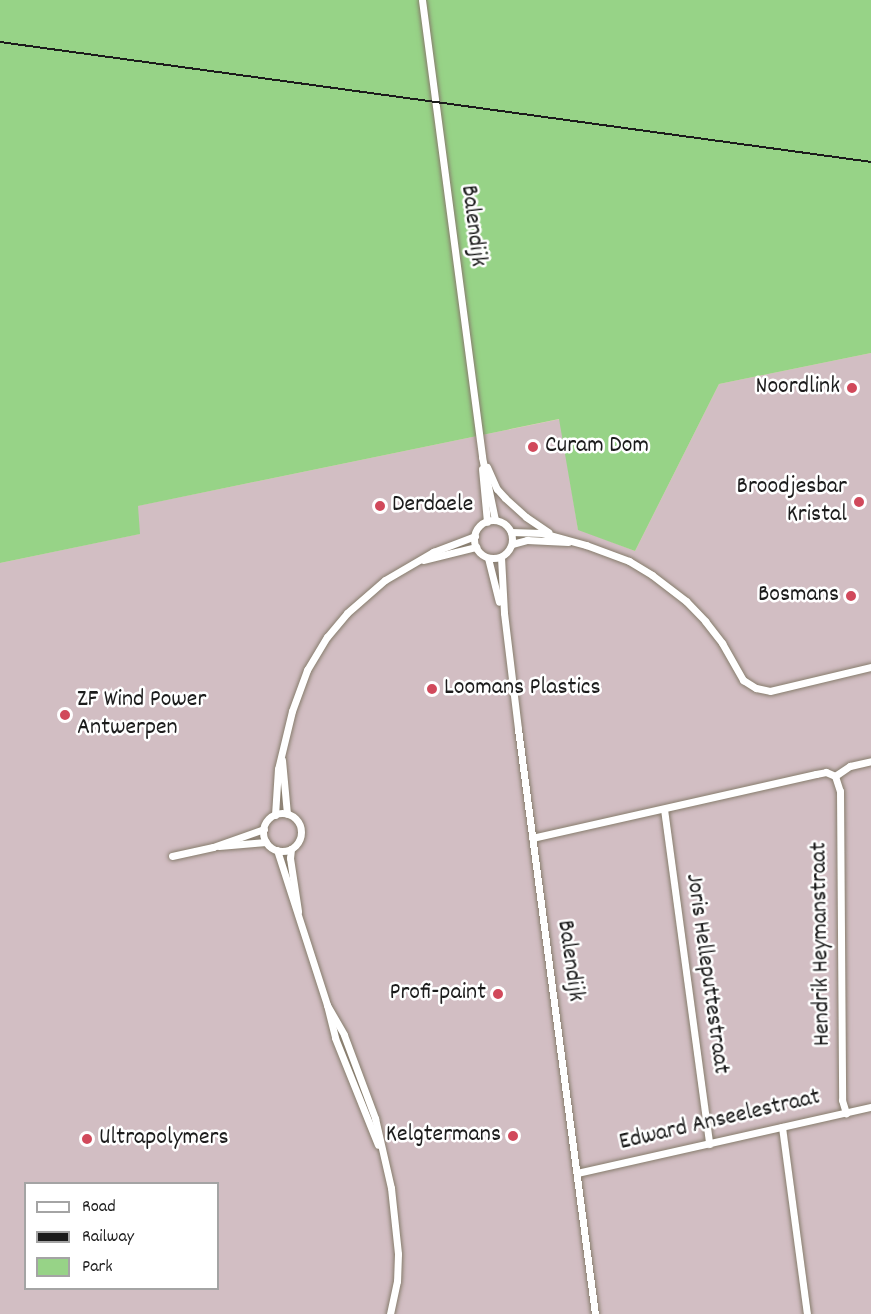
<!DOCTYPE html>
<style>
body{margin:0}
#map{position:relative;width:871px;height:1314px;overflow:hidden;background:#f1dbbc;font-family:Dekko,sans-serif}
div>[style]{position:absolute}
.industrial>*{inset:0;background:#d2bec3}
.green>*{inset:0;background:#97d387}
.roads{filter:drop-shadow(0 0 2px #867c6c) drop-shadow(0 0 2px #867c6c)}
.minor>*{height:7px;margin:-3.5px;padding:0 3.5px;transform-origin:3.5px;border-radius:3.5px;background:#fff}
.minor>.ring{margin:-3.5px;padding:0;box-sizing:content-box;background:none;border:7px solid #fff;border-radius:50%}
.rail>*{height:2px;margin:-1px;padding:0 1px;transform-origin:1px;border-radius:1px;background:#1c1c1c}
.dots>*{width:16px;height:16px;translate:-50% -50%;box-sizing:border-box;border:3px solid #fff;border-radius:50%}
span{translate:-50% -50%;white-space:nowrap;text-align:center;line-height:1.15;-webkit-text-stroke:5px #fff;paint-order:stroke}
.street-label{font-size:24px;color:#1c1c1c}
.poi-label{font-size:24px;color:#1c1c1c}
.right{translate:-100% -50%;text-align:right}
.left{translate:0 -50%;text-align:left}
.legend{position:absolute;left:24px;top:1182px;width:195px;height:108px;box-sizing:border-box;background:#fff;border:2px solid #a4a4a4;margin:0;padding:8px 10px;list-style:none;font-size:18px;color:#1c1c1c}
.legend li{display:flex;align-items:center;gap:12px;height:30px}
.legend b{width:30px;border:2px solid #a4a4a4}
</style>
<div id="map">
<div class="industrial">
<i style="clip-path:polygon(evenodd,871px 353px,871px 1314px,0 1314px,0 563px,139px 534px,137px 506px,560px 419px,578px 529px,635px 551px,719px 384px,871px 353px,26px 1184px,218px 1184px,218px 1288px,26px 1288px,26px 1184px)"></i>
</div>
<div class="green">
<i style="clip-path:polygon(0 0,871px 0,871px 353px,719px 384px,635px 551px,578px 530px,559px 419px,138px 506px,140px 534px,0 563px)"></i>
</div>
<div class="roads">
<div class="minor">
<i style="left:422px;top:0;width:461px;rotate:82.5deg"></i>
<i style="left:482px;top:457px;width:64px;rotate:78.3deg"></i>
<i style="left:487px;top:467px;width:24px;rotate:66deg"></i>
<i style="left:497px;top:489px;width:12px;rotate:48deg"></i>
<i style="left:505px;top:498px;width:28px;rotate:42deg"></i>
<i style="left:526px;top:517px;width:27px;rotate:34deg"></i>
<i style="left:482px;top:469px;width:53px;rotate:84.6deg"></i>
<i class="ring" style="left:474px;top:520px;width:31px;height:31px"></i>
<i style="left:511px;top:532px;width:31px;rotate:2deg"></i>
<i style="left:542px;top:533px;width:46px;rotate:15.3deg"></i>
<i style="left:586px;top:545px;width:46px;rotate:20.4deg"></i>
<i style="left:629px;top:561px;width:27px;rotate:31deg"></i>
<i style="left:652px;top:575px;width:43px;rotate:37.4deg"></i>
<i style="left:686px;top:601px;width:28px;rotate:46deg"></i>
<i style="left:705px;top:621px;width:28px;rotate:52deg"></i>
<i style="left:722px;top:643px;width:43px;rotate:60.4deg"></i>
<i style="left:743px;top:680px;width:15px;rotate:32deg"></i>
<i style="left:756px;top:688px;width:14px;rotate:12deg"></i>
<i style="left:770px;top:691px;width:104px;rotate:-13.4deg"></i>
<i style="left:512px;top:544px;width:16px;rotate:-15deg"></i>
<i style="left:527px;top:540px;width:41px;rotate:2.8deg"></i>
<i style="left:501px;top:557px;width:56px;rotate:86.9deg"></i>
<i style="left:504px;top:613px;width:117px;rotate:83.1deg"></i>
<i style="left:518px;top:729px;width:590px;rotate:82.5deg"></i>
<i style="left:488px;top:558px;width:45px;rotate:76deg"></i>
<i style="left:423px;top:560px;width:55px;rotate:-13.8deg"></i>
<i style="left:282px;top:760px;width:54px;rotate:84.7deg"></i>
<i style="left:835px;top:776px;width:18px;rotate:-34deg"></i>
<i style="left:850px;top:766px;width:22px;rotate:-13deg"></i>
<i style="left:664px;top:809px;width:338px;rotate:82.3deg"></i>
<i class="ring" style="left:263px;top:813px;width:31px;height:31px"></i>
<i style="left:275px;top:815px;width:46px;rotate:-86.3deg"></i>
<i style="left:278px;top:769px;width:60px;rotate:-76.4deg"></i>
<i style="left:292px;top:711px;width:44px;rotate:-69.9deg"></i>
<i style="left:307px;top:670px;width:39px;rotate:-59deg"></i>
<i style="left:327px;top:637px;width:31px;rotate:-50deg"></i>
<i style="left:347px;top:613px;width:50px;rotate:-41deg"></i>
<i style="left:385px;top:580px;width:56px;rotate:-30.3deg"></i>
<i style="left:433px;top:552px;width:45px;rotate:-20.9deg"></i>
<i style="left:532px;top:838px;width:291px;rotate:-12.7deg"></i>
<i style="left:816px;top:774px;width:10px;rotate:-11deg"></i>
<i style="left:826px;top:772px;width:10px;rotate:24deg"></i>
<i style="left:835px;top:776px;width:16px;rotate:72deg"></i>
<i style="left:840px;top:791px;width:309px;rotate:89.6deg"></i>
<i style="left:842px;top:1100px;width:14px;rotate:73deg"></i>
<i style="left:219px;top:846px;width:47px;rotate:-4.9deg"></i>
<i style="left:291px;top:849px;width:9px;rotate:96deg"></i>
<i style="left:290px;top:858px;width:54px;rotate:81.4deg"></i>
<i style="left:277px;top:850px;width:163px;rotate:72.1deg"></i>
<i style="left:327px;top:1005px;width:34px;rotate:76deg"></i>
<i style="left:335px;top:1038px;width:115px;rotate:68.1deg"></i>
<i style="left:172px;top:856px;width:42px;rotate:-12.4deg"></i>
<i style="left:213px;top:847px;width:54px;rotate:-19.4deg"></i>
<i style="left:327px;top:1005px;width:34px;rotate:60deg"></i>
<i style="left:344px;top:1035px;width:89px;rotate:69.5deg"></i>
<i style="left:375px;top:1118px;width:72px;rotate:77.1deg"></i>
<i style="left:391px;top:1188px;width:66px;rotate:83.9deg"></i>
<i style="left:398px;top:1254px;width:27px;rotate:92deg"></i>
<i style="left:397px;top:1281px;width:34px;rotate:102deg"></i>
<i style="left:782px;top:1127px;width:189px;rotate:82.4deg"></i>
<i style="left:577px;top:1173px;width:301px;rotate:-12.7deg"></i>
</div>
</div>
<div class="rail">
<i style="left:0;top:42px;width:879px;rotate:7.84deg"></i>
</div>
<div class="dots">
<i style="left:852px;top:388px;background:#d1495b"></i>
<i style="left:533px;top:447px;background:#d1495b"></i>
<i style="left:859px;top:502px;background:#d1495b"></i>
<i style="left:380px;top:506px;background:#d1495b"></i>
<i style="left:851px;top:596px;background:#d1495b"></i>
<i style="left:432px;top:689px;background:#d1495b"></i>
<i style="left:65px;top:715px;background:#d1495b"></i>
<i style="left:498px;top:994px;background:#d1495b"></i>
<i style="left:513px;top:1136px;background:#d1495b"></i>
<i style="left:87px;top:1139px;background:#d1495b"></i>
</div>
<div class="street-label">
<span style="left:472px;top:226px;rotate:83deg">Balendijk</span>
<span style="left:822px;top:944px;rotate:-91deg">Hendrik Heymanstraat</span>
<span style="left:569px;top:961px;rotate:82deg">Balendijk</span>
<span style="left:706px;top:974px;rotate:82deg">Joris Helleputtestraat</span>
<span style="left:720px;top:1121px;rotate:-13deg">Edward Anseelestraat</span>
</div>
<div class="poi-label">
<span class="right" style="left:840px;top:388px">Noordlink</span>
<span class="left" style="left:545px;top:447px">Curam Dom</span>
<span class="right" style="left:847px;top:502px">Broodjesbar<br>Kristal</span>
<span class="left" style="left:392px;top:506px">Derdaele</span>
<span class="right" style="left:839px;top:596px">Bosmans</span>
<span class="left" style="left:444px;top:689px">Loomans Plastics</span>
<span class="left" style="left:77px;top:715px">ZF Wind Power<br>Antwerpen</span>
<span class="right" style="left:486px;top:994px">Profi-paint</span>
<span class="right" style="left:501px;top:1136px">Kelgtermans</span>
<span class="left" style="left:99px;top:1139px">Ultrapolymers</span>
</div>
<ul class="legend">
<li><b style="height:8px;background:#fff"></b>Road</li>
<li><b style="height:8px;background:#1c1c1c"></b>Railway</li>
<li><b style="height:16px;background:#97d387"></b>Park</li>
</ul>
</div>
